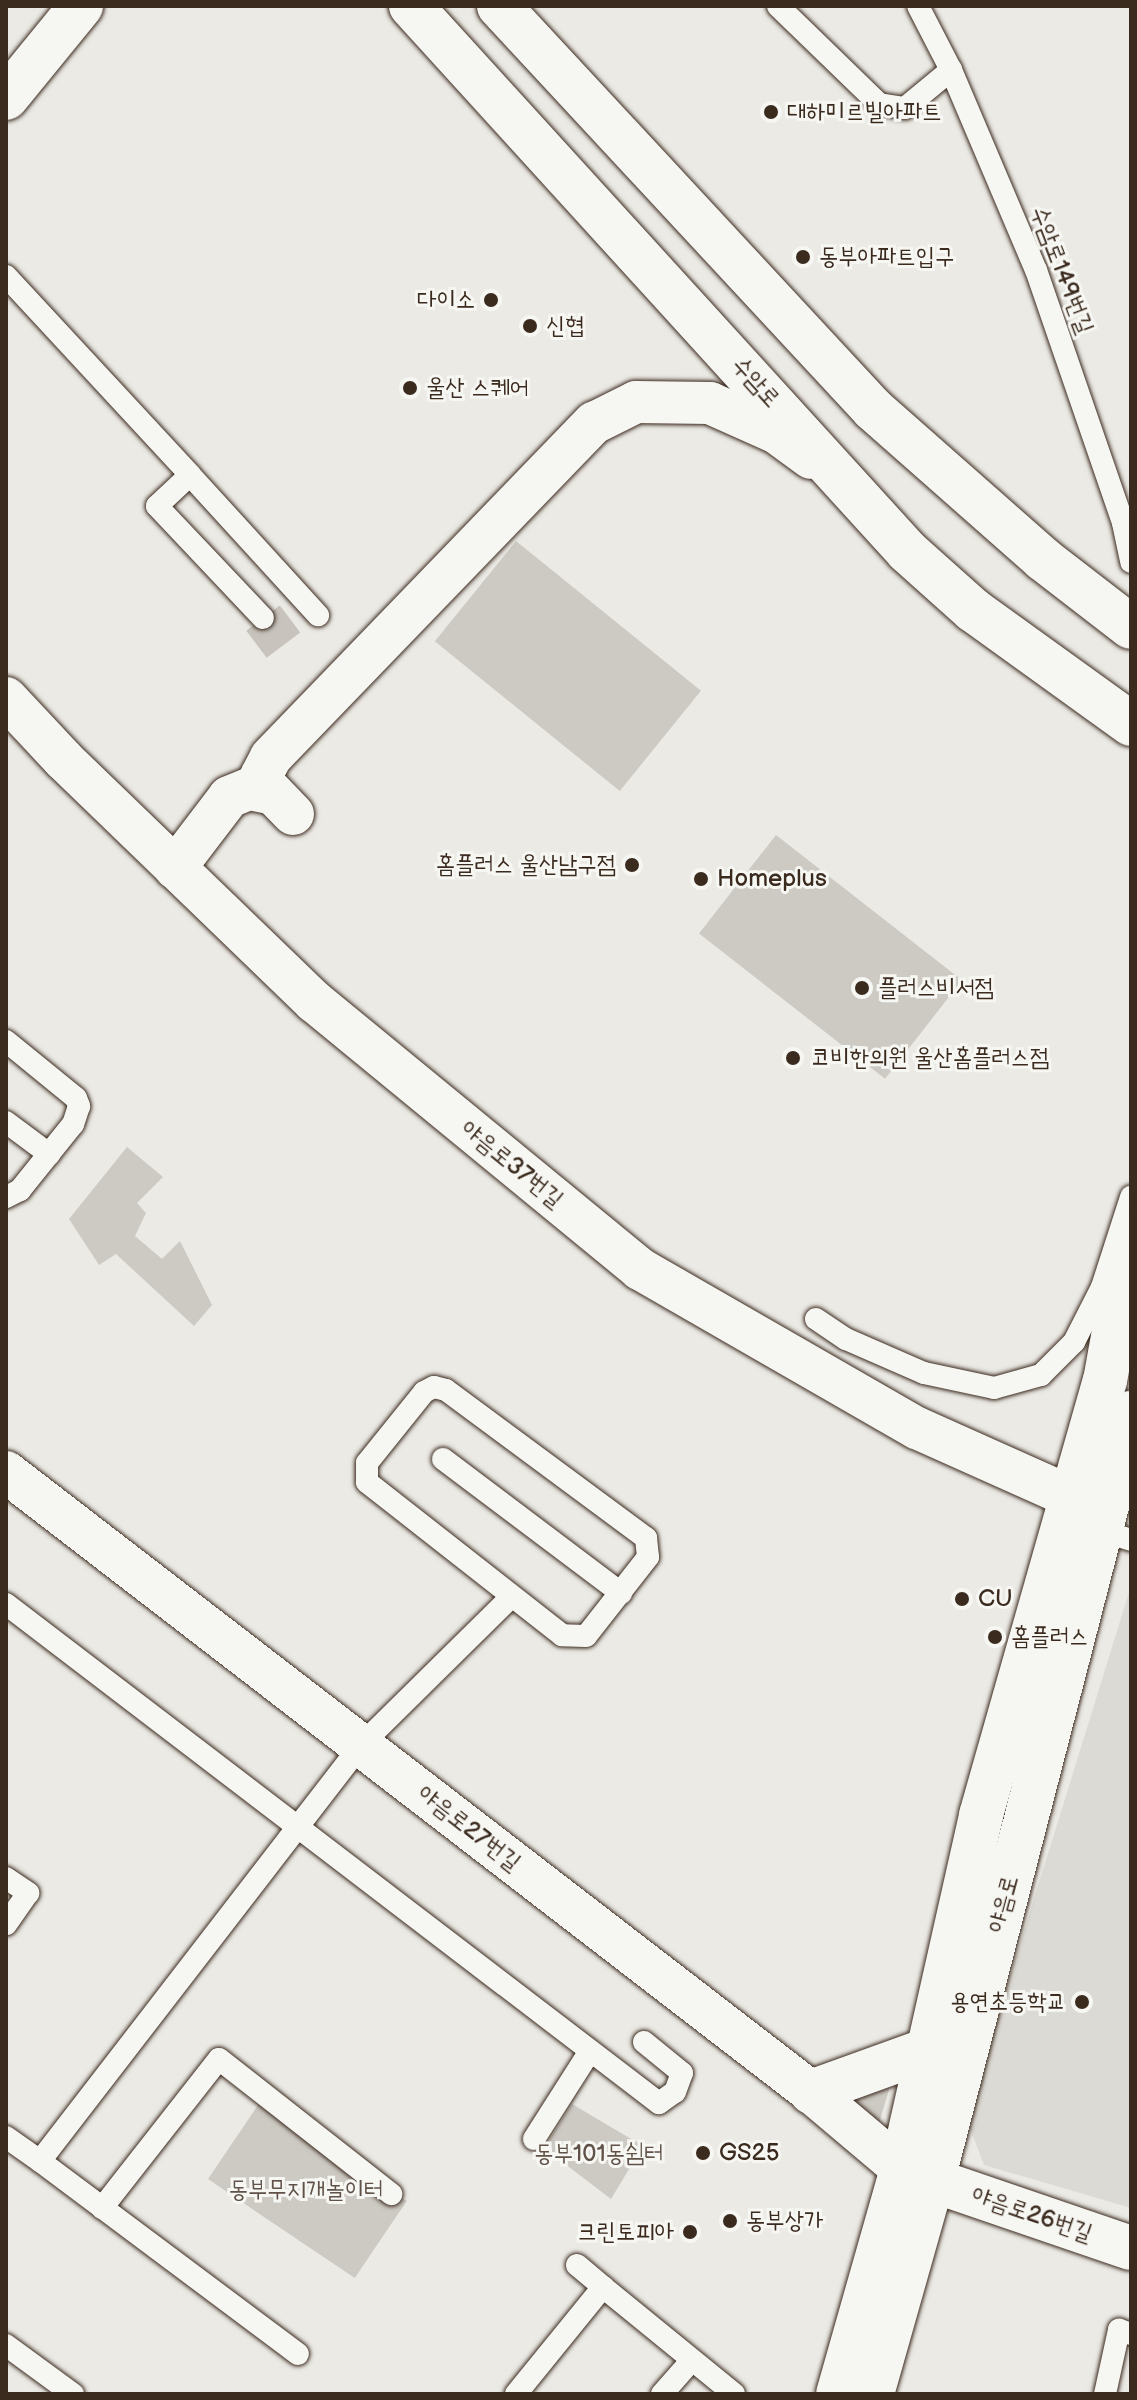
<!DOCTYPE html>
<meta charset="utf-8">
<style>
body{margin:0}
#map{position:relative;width:1137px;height:2400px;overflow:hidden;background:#ebeae5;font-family:"Balsamiq Sans","Poor Story",sans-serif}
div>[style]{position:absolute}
.built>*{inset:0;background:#dcdad4}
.green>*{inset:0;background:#cdcac4;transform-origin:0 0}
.minor-tunnel>*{height:42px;margin-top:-21px;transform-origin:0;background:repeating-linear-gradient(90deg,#c8c4bd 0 42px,transparent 0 63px)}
.roads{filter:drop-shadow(0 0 2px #3b2a1e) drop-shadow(0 0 2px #3b2a1e)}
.service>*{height:22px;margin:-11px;padding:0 11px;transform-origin:11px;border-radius:11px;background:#f6f6f2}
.minor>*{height:42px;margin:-21px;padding:0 21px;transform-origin:21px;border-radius:21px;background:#f6f6f2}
.tertiary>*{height:44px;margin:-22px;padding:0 22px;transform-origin:22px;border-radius:22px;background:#f6f6f2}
.secondary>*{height:44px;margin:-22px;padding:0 22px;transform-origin:22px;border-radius:22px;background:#f6f6f2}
.dots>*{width:22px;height:22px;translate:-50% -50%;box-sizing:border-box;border:4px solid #f6f6f2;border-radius:50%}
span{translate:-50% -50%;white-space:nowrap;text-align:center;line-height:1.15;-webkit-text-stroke:6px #f6f6f2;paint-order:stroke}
.poi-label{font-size:24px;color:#3b2a1e}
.left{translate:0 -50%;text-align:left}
.right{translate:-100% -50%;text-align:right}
.street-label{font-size:24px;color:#3b2a1e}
.park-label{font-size:24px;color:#605248}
.frame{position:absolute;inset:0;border:8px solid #3b2a1e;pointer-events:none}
</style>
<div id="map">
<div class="built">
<i style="clip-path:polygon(1131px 1586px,1131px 2208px,984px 2165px,966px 2118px)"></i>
</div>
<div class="green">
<i style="left:516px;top:541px;width:238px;height:129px;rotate:39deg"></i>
<i style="left:776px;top:835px;width:236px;height:125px;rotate:38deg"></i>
<i style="clip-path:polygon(127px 1147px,163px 1177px,137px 1203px,146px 1213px,135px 1236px,162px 1259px,180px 1241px,212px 1305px,194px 1326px,116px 1254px,99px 1265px,69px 1219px)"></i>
<i style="clip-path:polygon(890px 2086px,875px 2137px,827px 2097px)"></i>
<i style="left:260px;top:2102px;width:177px;height:93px;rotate:34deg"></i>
<i style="clip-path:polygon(572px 2104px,643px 2146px,611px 2199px,544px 2148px)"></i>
</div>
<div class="minor-tunnel">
<i style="left:263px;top:618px;width:34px;rotate:53deg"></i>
</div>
<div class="roads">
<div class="service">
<i style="left:778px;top:6px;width:141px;rotate:44.1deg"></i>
<i style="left:879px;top:104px;width:26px;rotate:9deg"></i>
<i style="left:905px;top:108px;width:60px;rotate:-39.6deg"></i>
<i style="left:918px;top:6px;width:72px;rotate:62.7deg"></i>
<i style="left:951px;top:70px;width:217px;rotate:67deg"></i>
<i style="left:1036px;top:270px;width:268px;rotate:71deg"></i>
<i style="left:1123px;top:523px;width:40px;rotate:78deg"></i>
<i style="left:6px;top:276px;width:271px;rotate:47.2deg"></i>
<i style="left:190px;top:475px;width:45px;rotate:136.8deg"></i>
<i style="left:157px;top:506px;width:154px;rotate:46.6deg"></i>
<i style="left:190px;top:475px;width:190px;rotate:47.6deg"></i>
<i style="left:6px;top:1041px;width:90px;rotate:39.2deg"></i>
<i style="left:76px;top:1098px;width:9px;rotate:69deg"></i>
<i style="left:79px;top:1106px;width:19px;rotate:108deg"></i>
<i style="left:73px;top:1124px;width:85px;rotate:128.8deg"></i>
<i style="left:20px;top:1190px;width:16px;rotate:153deg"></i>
<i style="left:6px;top:1122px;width:54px;rotate:36.7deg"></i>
<i style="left:816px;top:1319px;width:36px;rotate:34deg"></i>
<i style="left:846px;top:1339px;width:85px;rotate:23.6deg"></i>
<i style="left:924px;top:1373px;width:72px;rotate:12.1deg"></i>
<i style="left:994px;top:1388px;width:49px;rotate:-15.5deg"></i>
<i style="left:1041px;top:1375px;width:47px;rotate:-45deg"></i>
<i style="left:1074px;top:1342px;width:62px;rotate:-63deg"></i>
<i style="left:1102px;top:1287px;width:95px;rotate:-72.1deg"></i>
<i style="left:434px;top:1387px;width:12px;rotate:14deg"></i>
<i style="left:446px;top:1390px;width:249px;rotate:36.5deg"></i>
<i style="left:646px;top:1538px;width:19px;rotate:84deg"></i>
<i style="left:648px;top:1557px;width:100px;rotate:128.1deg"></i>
<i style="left:586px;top:1636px;width:24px;rotate:-178deg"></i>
<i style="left:562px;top:1635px;width:248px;rotate:-141.9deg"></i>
<i style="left:367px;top:1482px;width:19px;rotate:-90deg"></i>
<i style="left:367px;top:1463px;width:91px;rotate:-51.2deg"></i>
<i style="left:424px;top:1392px;width:11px;rotate:-27deg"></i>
<i style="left:443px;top:1459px;width:223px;rotate:37deg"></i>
<i style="left:1099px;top:1530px;width:34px;rotate:17deg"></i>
<i style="left:6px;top:1604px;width:822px;rotate:37.39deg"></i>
<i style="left:659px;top:2103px;width:19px;rotate:-35deg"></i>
<i style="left:675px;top:2092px;width:20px;rotate:-70deg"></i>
<i style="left:682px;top:2073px;width:49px;rotate:-140.8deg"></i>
<i style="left:6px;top:1878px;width:27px;rotate:34deg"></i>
<i style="left:28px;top:1893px;width:38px;rotate:125deg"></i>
<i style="left:6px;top:2137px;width:42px;rotate:35.2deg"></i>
<i style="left:40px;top:2161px;width:525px;rotate:-52.34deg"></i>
<i style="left:361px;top:1745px;width:209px;rotate:-44.6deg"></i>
<i style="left:534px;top:2139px;width:104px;rotate:-57.5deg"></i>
<i style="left:40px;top:2161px;width:322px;rotate:36.8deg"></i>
<i style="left:102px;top:2208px;width:189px;rotate:-51.9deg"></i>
<i style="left:219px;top:2059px;width:219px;rotate:38.1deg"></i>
<i style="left:577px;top:2265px;width:34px;rotate:40deg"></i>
<i style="left:6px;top:2345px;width:83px;rotate:36.2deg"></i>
<i style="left:516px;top:2394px;width:138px;rotate:-50.9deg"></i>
<i style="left:603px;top:2287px;width:169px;rotate:39.2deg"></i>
<i style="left:662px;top:2394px;width:44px;rotate:-48.7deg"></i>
<i style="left:1105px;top:2394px;width:66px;rotate:-77.7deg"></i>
<i style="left:1119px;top:2330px;width:13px;rotate:18deg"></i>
</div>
<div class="minor">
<i style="left:6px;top:698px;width:83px;rotate:46.9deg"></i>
<i style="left:63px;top:759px;width:350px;rotate:44deg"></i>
<i style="left:315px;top:1002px;width:421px;rotate:39.4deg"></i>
<i style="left:640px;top:1269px;width:319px;rotate:29.9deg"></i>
<i style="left:917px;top:1428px;width:169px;rotate:24.1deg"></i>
<i style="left:1071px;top:1497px;width:35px;rotate:12deg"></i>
<i style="left:293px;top:814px;width:43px;rotate:-134.1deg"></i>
<i style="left:263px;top:783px;width:7px;rotate:-106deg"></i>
<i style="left:261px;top:776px;width:21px;rotate:-62deg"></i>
<i style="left:271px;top:757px;width:465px;rotate:-46deg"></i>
<i style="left:594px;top:423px;width:47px;rotate:-26.6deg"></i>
<i style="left:636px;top:402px;width:74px;rotate:0.8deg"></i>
<i style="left:710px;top:403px;width:73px;rotate:24.1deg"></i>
<i style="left:777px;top:433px;width:42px;rotate:36.3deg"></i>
<i style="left:175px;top:868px;width:89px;rotate:-52.7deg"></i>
<i style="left:229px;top:797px;width:22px;rotate:-22deg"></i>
<i style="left:249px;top:789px;width:20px;rotate:11deg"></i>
<i style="left:6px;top:1472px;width:1016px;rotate:37.6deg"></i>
<i style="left:811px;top:2092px;width:115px;rotate:40.1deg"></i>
<i style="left:899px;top:2166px;width:35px;rotate:24deg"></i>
</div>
<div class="tertiary">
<i style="left:6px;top:98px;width:119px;rotate:-50.8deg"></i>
<i style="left:811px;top:2092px;width:123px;rotate:-19.9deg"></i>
<i style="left:932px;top:2180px;width:210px;rotate:18.9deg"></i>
<i style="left:838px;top:2394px;width:223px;rotate:-74.1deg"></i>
<i style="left:899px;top:2180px;width:374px;rotate:-77.3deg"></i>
<i style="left:981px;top:1815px;width:451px;rotate:-74.1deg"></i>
<i style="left:1105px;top:1381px;width:146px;rotate:-79.8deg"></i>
<i style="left:872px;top:2394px;width:235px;rotate:-74.2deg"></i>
<i style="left:936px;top:2168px;width:780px;rotate:-75.52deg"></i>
</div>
<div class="secondary">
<i style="left:411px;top:6px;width:737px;rotate:47.69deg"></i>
<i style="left:907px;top:551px;width:89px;rotate:41.8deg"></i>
<i style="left:973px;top:610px;width:195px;rotate:35.8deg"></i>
<i style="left:499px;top:6px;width:550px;rotate:47.14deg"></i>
<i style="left:873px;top:409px;width:227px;rotate:41.4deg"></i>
<i style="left:1043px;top:559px;width:111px;rotate:37.7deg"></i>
</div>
</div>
<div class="dots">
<i style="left:771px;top:112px;background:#3b2a1e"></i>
<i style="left:803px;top:257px;background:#3b2a1e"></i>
<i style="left:491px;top:300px;background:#3b2a1e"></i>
<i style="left:530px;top:326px;background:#3b2a1e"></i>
<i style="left:410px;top:388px;background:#3b2a1e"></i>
<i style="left:632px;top:865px;background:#3b2a1e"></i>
<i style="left:701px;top:879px;background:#3b2a1e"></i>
<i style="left:862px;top:988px;background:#3b2a1e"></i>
<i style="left:793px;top:1058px;background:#3b2a1e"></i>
<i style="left:962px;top:1599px;background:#3b2a1e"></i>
<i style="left:995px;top:1637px;background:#3b2a1e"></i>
<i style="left:1082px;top:2002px;background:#3b2a1e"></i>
<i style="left:703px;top:2153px;background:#3b2a1e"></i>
<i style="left:730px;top:2221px;background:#3b2a1e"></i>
<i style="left:690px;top:2232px;background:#3b2a1e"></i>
</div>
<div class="poi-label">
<span class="left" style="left:787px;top:112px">대하미르빌아파트</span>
<span class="left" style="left:819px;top:257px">동부아파트입구</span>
<span class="right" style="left:475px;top:300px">다이소</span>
<span class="left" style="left:546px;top:326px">신협</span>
<span class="left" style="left:426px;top:388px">울산 스퀘어</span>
<span class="right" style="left:616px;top:865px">홈플러스 울산남구점</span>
<span class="left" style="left:717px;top:879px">Homeplus</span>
<span class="left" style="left:878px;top:988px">플러스비서점</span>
<span class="left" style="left:811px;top:1058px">코비한의원 울산홈플러스점</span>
<span class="left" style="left:978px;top:1599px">CU</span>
<span class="left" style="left:1011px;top:1637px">홈플러스</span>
<span class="right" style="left:1066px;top:2002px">용연초등학교</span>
<span class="left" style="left:719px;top:2153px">GS25</span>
<span class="left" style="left:746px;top:2221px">동부상가</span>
<span class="right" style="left:674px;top:2232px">크린토피아</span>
</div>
<div class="street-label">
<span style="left:1062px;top:270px;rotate:69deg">수암로149번길</span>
<span style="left:756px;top:382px;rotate:48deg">수암로</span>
<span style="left:512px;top:1164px;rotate:39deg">야음로37번길</span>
<span style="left:469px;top:1828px;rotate:38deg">야음로27번길</span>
<span style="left:1003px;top:1904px;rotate:-75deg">야음로</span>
<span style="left:1032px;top:2214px;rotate:19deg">야음로26번길</span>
</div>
<div class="park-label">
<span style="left:599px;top:2154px">동부101동쉼터</span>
<span style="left:306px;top:2190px">동부무지개놀이터</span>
</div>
<div class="frame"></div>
</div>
